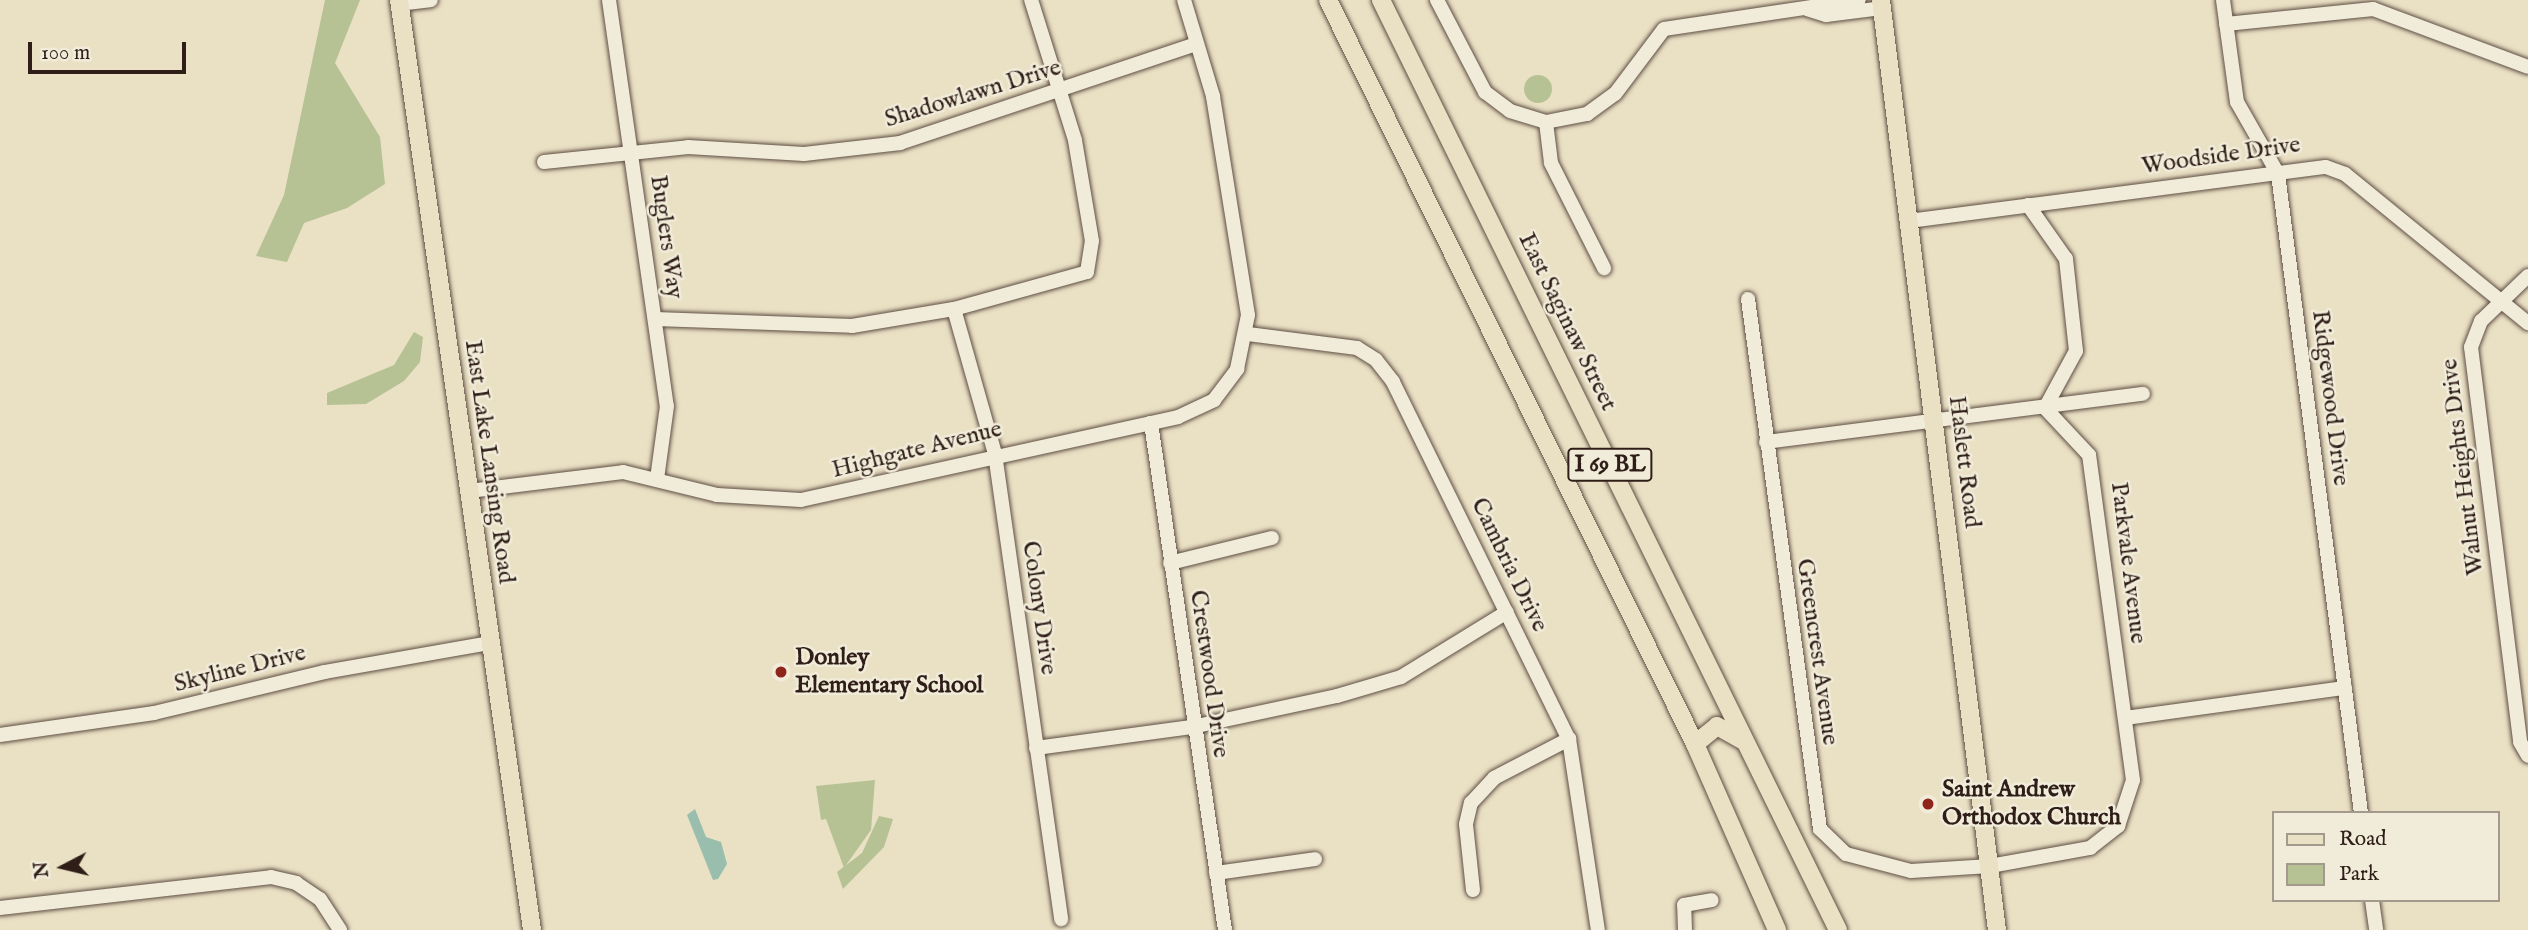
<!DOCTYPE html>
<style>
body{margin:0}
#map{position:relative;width:2528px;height:930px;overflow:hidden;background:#eae0c4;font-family:"IM FELL English",serif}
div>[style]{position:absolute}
.green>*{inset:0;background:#b6c294}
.round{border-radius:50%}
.water>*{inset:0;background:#99beae}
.roads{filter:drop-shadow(0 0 2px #5e4e43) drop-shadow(0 0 2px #5e4e43)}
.minor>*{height:14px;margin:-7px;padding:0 7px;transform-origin:7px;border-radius:7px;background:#f1ebd9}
.major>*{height:18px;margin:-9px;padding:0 9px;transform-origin:9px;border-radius:9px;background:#eae0c4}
.dots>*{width:19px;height:19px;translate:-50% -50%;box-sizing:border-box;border:4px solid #f1ebd9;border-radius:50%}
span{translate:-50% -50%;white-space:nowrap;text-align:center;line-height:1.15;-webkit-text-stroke:5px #f1ebd9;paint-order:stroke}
.shield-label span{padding:2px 5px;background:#f1ebd9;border:2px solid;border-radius:5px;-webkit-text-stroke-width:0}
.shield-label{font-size:23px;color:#2f1e18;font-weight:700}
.street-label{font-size:24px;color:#2f1e18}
.poi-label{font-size:24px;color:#2f1e18;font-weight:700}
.left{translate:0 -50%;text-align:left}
.legend{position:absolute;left:2272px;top:811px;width:228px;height:91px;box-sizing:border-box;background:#f1ebd9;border:2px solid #a3998c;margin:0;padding:9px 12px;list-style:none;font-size:21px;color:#2f1e18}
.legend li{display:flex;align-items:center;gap:14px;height:35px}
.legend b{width:35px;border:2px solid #a3998c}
.north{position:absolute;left:28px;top:832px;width:70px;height:70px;-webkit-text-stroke:5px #f1ebd9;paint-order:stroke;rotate:263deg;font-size:19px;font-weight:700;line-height:28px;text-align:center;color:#2f1e18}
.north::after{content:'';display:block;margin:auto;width:24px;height:32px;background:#2f1e18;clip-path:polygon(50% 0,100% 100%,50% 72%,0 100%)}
.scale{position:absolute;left:28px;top:42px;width:158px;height:32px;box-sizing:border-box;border:4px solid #2f1e18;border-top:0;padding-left:9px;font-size:21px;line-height:24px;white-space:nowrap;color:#2f1e18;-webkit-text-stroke:5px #f1ebd9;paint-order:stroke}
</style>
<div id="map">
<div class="green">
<i style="clip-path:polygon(325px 0,360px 0,335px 63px,380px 137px,385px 184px,347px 208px,304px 223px,287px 262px,256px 256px,284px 195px)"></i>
<i class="round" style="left:1524px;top:75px;width:28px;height:28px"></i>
<i style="clip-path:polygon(414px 332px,423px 337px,420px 362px,404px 381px,366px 404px,327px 405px,327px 393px,394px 365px)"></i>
<i style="clip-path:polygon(875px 780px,871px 830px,844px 868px,826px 819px,821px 820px,816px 786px)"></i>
<i style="clip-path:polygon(879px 816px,893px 819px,884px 847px,843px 889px,837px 872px,862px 853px)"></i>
</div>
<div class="water">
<i style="clip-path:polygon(695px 809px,706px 837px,721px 842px,727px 864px,718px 879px,713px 880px,687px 815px)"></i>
</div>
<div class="roads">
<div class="minor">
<i style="left:609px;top:0;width:410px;rotate:81.9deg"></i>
<i style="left:667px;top:406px;width:74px;rotate:97.8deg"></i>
<i style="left:1437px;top:0;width:104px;rotate:62.4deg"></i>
<i style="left:1485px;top:92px;width:31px;rotate:37deg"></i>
<i style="left:1510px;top:111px;width:38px;rotate:17deg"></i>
<i style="left:1546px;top:122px;width:42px;rotate:-11deg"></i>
<i style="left:1587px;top:114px;width:34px;rotate:-36deg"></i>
<i style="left:1615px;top:94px;width:81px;rotate:-53deg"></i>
<i style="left:1664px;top:29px;width:197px;rotate:-8.5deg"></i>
<i style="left:2223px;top:0;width:103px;rotate:82.2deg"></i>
<i style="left:2237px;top:102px;width:83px;rotate:60.3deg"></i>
<i style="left:2278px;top:174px;width:644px;rotate:82.6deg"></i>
<i style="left:399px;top:4px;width:32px;rotate:-7deg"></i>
<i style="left:1807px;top:9px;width:20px;rotate:18deg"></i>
<i style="left:1826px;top:15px;width:56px;rotate:-7.1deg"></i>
<i style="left:2226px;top:24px;width:148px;rotate:-5.8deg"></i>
<i style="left:2373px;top:9px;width:165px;rotate:20.5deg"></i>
<i style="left:1546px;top:122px;width:41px;rotate:83deg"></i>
<i style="left:1551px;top:163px;width:118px;rotate:63.2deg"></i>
<i style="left:544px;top:162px;width:145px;rotate:-5.9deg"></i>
<i style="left:688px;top:147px;width:116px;rotate:3.5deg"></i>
<i style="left:804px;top:154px;width:97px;rotate:-6.5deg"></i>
<i style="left:900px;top:143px;width:312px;rotate:-18.5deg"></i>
<i style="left:1909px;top:221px;width:420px;rotate:-7.4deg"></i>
<i style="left:2326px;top:167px;width:20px;rotate:20deg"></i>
<i style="left:2345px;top:174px;width:236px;rotate:39.2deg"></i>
<i style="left:2528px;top:276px;width:65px;rotate:136.2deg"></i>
<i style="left:2481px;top:321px;width:28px;rotate:111deg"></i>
<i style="left:2471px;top:347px;width:398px;rotate:82.9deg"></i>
<i style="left:2520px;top:742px;width:16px;rotate:60deg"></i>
<i style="left:1748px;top:299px;width:535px;rotate:82.26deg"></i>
<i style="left:1820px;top:829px;width:36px;rotate:44deg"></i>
<i style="left:1846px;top:854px;width:67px;rotate:14.7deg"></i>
<i style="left:1911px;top:871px;width:79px;rotate:-3.6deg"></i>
<i style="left:1990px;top:866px;width:102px;rotate:-10.2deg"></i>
<i style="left:2090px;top:848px;width:36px;rotate:-38deg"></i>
<i style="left:2118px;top:826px;width:48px;rotate:-71.9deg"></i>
<i style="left:2133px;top:780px;width:328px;rotate:-97.7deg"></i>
<i style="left:2089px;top:455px;width:64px;rotate:-133.1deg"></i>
<i style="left:2045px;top:408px;width:65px;rotate:-61.5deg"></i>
<i style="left:2076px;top:351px;width:93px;rotate:-96.2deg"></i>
<i style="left:2066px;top:259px;width:66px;rotate:-125.1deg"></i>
<i style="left:954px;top:309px;width:151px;rotate:74.2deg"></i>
<i style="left:995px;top:454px;width:470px;rotate:81.9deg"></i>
<i style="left:655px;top:319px;width:197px;rotate:2deg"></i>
<i style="left:852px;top:326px;width:103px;rotate:-9.5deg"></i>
<i style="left:954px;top:309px;width:138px;rotate:-15.5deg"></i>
<i style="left:1087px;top:272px;width:31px;rotate:-81deg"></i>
<i style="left:1092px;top:241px;width:102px;rotate:-99.6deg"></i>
<i style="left:1075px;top:140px;width:147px;rotate:-107.4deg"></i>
<i style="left:1248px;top:334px;width:110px;rotate:7.3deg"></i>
<i style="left:1357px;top:348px;width:22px;rotate:32deg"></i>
<i style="left:1376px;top:360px;width:28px;rotate:52deg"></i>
<i style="left:1393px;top:382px;width:398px;rotate:63.8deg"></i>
<i style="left:1569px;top:739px;width:193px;rotate:81.4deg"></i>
<i style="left:1151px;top:423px;width:512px;rotate:81.7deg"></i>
<i style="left:1766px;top:442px;width:380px;rotate:-7.3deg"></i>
<i style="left:469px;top:491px;width:155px;rotate:-7deg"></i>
<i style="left:623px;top:472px;width:97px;rotate:13.7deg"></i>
<i style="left:717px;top:495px;width:84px;rotate:3.4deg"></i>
<i style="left:801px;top:500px;width:386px;rotate:-12.4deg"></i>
<i style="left:1178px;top:417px;width:40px;rotate:-25deg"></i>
<i style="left:1214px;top:400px;width:39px;rotate:-53deg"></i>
<i style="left:1237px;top:369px;width:55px;rotate:-78.5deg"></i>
<i style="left:1248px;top:315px;width:222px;rotate:-99.1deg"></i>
<i style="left:1213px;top:96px;width:100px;rotate:-106.8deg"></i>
<i style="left:1170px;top:563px;width:105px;rotate:-13.8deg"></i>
<i style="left:2125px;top:718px;width:222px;rotate:-7.8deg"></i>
<i style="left:0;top:735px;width:156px;rotate:-8.1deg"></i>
<i style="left:154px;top:713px;width:176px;rotate:-13.5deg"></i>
<i style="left:325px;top:672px;width:168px;rotate:-10deg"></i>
<i style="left:1036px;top:748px;width:157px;rotate:-7.7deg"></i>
<i style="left:1192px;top:727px;width:148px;rotate:-12.1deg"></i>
<i style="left:1337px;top:696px;width:67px;rotate:-16.5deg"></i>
<i style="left:1401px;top:677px;width:124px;rotate:-31.5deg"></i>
<i style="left:1216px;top:873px;width:100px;rotate:-8deg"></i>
<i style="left:1473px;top:890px;width:66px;rotate:-96.1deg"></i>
<i style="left:1466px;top:824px;width:22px;rotate:-77deg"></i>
<i style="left:1471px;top:803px;width:34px;rotate:-47deg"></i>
<i style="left:1494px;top:778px;width:85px;rotate:-27.5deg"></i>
<i style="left:2372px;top:900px;width:30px;rotate:82deg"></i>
<i style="left:0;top:908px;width:273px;rotate:-6.5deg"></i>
<i style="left:271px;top:877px;width:26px;rotate:13deg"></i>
<i style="left:296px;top:883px;width:29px;rotate:34deg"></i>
<i style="left:320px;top:899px;width:37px;rotate:57deg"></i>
<i style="left:1685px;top:930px;width:25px;rotate:-92deg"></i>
<i style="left:1684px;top:905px;width:28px;rotate:-10deg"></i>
</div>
<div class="major">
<i style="left:399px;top:0;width:939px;rotate:81.86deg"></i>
<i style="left:1328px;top:0;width:830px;rotate:63.74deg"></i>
<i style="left:1695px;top:744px;width:203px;rotate:66.2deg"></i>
<i style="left:1381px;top:0;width:1036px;rotate:63.83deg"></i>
<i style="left:1881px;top:0;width:937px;rotate:82.89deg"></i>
<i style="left:1695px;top:744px;width:28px;rotate:-39deg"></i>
<i style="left:1717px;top:726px;width:29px;rotate:29deg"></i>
</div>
</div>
<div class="dots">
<i style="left:781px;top:672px;background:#8f2418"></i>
<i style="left:1928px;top:804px;background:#8f2418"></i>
</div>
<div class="shield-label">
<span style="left:1610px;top:465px">I 69 BL</span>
</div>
<div class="street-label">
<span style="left:973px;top:94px;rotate:-17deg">Shadowlawn Drive</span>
<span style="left:2221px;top:156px;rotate:-8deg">Woodside Drive</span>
<span style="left:666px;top:237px;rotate:82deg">Buglers Way</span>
<span style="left:1567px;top:322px;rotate:64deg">East Saginaw Street</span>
<span style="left:2330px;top:398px;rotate:83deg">Ridgewood Drive</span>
<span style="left:917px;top:450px;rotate:-14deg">Highgate Avenue</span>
<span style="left:489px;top:462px;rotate:82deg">East Lake Lansing Road</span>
<span style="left:1964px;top:462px;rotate:83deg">Haslett Road</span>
<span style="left:2463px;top:467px;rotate:-97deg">Walnut Heights Drive</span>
<span style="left:2128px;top:563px;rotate:83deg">Parkvale Avenue</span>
<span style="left:1509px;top:565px;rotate:64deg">Cambria Drive</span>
<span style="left:1039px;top:608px;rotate:82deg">Colony Drive</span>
<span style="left:1817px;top:652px;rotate:82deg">Greencrest Avenue</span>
<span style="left:240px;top:669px;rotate:-14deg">Skyline Drive</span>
<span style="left:1209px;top:674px;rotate:82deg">Crestwood Drive</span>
</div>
<div class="poi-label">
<span class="left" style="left:795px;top:672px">Donley<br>Elementary School</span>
<span class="left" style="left:1942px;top:804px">Saint Andrew<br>Orthodox Church</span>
</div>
<ul class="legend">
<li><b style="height:9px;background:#eae0c4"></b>Road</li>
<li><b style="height:19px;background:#b6c294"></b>Park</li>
</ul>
<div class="north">N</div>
<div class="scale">100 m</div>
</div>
